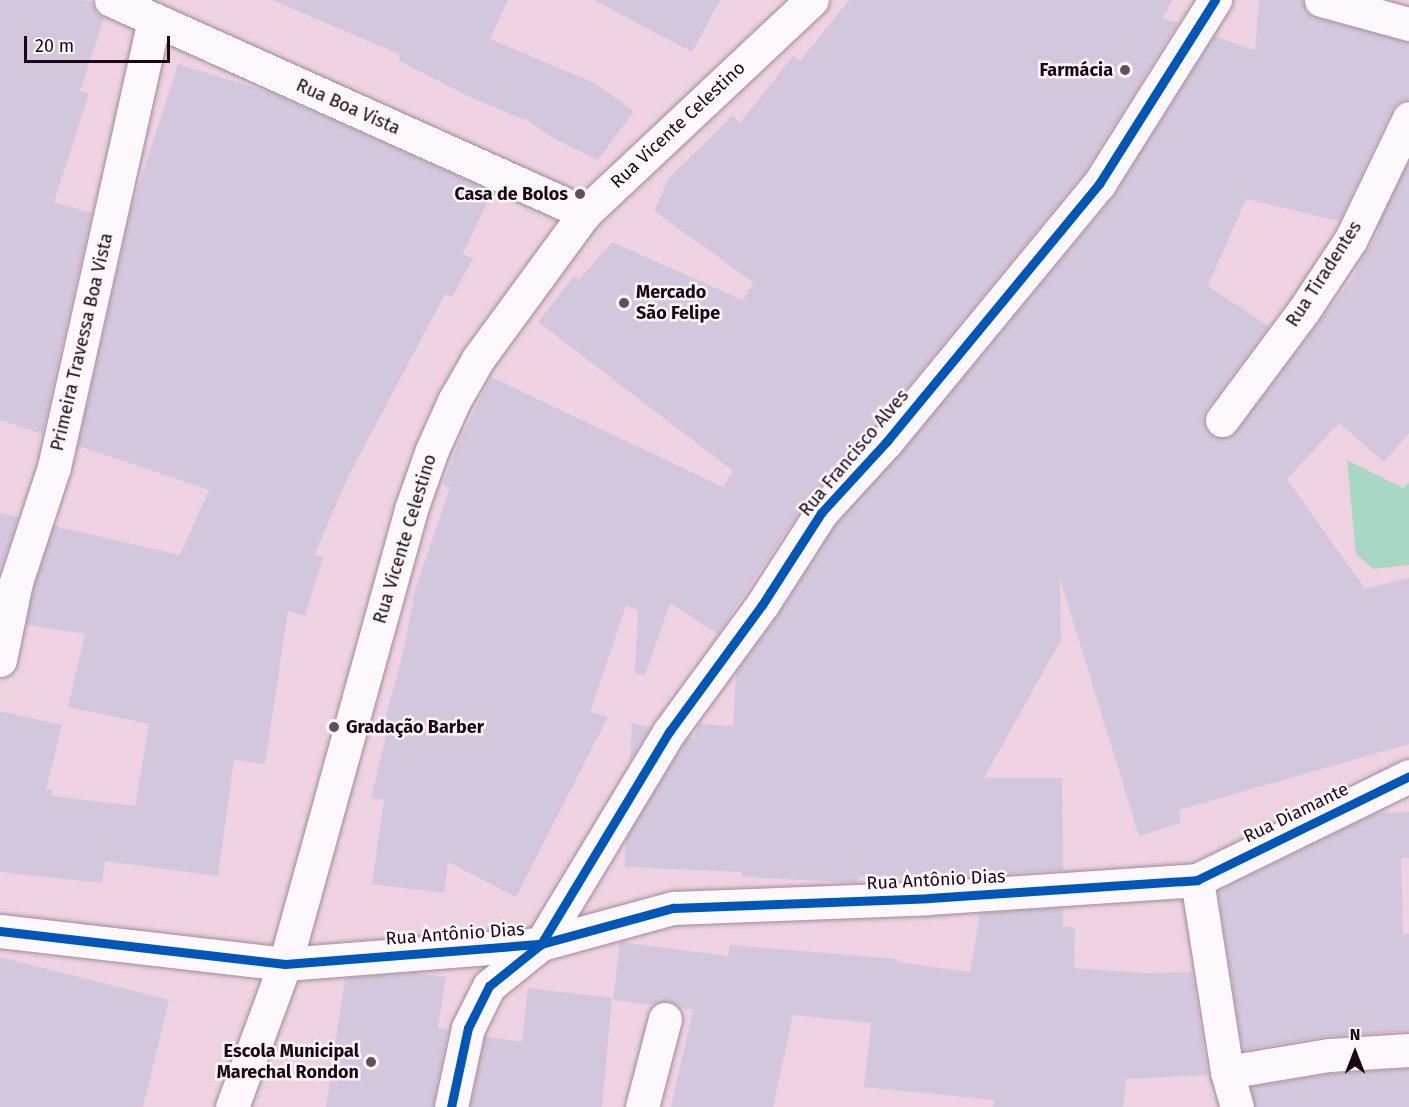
<!DOCTYPE html>
<meta charset="utf-8">
<style>
body{margin:0}
#map{position:relative;width:1409px;height:1107px;overflow:hidden;background:#eed2e2;font-family:"Fira Sans",sans-serif}
div>[style]{position:absolute}
.green>*{inset:0;background:#a9d7c5}
.building>*{inset:0;background:#d3c7dd}
.roads{filter:drop-shadow(0 0 2px #a08a97) drop-shadow(0 0 2px #a08a97)}
.minor>*{height:33px;margin:-16.5px;padding:0 16.5px;transform-origin:16.5px;border-radius:16.5px;background:#fcf8fb}
.tertiary>*{height:33px;margin:-16.5px;padding:0 16.5px;transform-origin:16.5px;border-radius:16.5px;background:#fcf8fb}
.cycleway>*{height:9px;margin:-4.5px;padding:0 4.5px;transform-origin:4.5px;border-radius:4.5px;background:#0057b8}
.dots>*{width:16px;height:16px;translate:-50% -50%;box-sizing:border-box;border:3px solid #fdf7fa;border-radius:50%}
span{translate:-50% -50%;white-space:nowrap;text-align:center;line-height:1.15;-webkit-text-stroke:5px #fdf7fa;paint-order:stroke}
.poi-label{font-size:18px;color:#1b0713;font-weight:700}
.right{translate:-100% -50%;text-align:right}
.left{translate:0 -50%;text-align:left}
.street-label{font-size:18px;color:#1b0713}
.north{position:absolute;left:1325px;top:1023px;width:60px;height:60px;-webkit-text-stroke:4px #fdf7fa;paint-order:stroke;rotate:0deg;font-size:16px;font-weight:700;line-height:24px;text-align:center;color:#1b0713}
.north::after{content:'';display:block;margin:auto;width:21px;height:27px;background:#1b0713;clip-path:polygon(50% 0,100% 100%,50% 72%,0 100%)}
.scale{position:absolute;left:24px;top:36px;width:146px;height:27px;box-sizing:border-box;border:3px solid #1b0713;border-top:0;padding-left:8px;font-size:18px;line-height:21px;white-space:nowrap;color:#1b0713;-webkit-text-stroke:4px #fdf7fa;paint-order:stroke}
</style>
<div id="map">
<div class="green">
<i style="clip-path:polygon(1347px 460px,1403px 488px,1409px 483px,1409px 565px,1373px 569px,1356px 554px)"></i>
</div>
<div class="building">
<i style="clip-path:polygon(0 0,85px 0,92px 2px,96px 11px,104px 18px,80px 91px,89px 94px,54px 202px,92px 213px,42px 434px,0 420px)"></i>
<i style="clip-path:polygon(272px 0,508px 0,490px 39px,594px 83px,634px 111px,598px 160px,553px 138px,525px 118px,524px 120px,470px 97px,399px 61px,399px 54px)"></i>
<i style="clip-path:polygon(594px 0,720px 0,692px 52px)"></i>
<i style="clip-path:polygon(849px 0,1173px 0,1162px 18px,1178px 23px,1084px 173px,873px 429px,807px 500px,718px 634px,670px 603px,645px 675px,635px 673px,638px 610px,626px 606px,590px 712px,608px 717px,516px 897px,448px 862px,444px 893px,372px 884px,384px 800px,371px 798px,388px 728px,383px 727px,402px 657px,414px 599px,412px 599px,450px 488px,443px 485px,459px 442px,491px 377px,723px 487px,733px 471px,538px 322px,574px 276px,579px 280px,612px 242px,743px 300px,753px 282px,654px 211px,669px 178px,733px 115px,740px 123px,793px 56px,800px 61px)"></i>
<i style="clip-path:polygon(1259px 0,1303px 0,1307px 13px,1316px 18px,1409px 42px,1409px 99px,1399px 102px,1392px 110px,1339px 221px,1246px 199px,1208px 286px,1269px 326px,1207px 409px,1203px 418px,1205px 428px,1210px 435px,1219px 438px,1229px 437px,1237px 431px,1351px 280px,1379px 230px,1376px 229px,1409px 161px,1409px 433px,1384px 462px,1339px 423px,1287px 479px,1365px 589px,1409px 578px,1409px 744px,1179px 810px,1181px 823px,1139px 836px,1060px 579px,1061px 640px,984px 778px,1062px 778px,1063px 870px,986px 875px,858px 877px,858px 882px,848px 882px,741px 877px,742px 872px,625px 867px,626px 839px,685px 742px,689px 737px,694px 738px,698px 724px,733px 726px,736px 673px,778px 615px,836px 524px,901px 453px,1114px 196px,1214px 36px,1255px 50px)"></i>
<i style="clip-path:polygon(178px 64px,272px 93px,492px 192px,463px 254px,473px 259px,452px 297px,445px 294px,347px 479px,315px 554px,323px 557px,305px 616px,288px 611px,265px 764px,234px 760px,218px 876px,105px 861px,102px 883px,0 872px,0 711px,62px 725px,46px 790px,52px 790px,52px 796px,135px 806px,149px 724px,68px 707px,85px 634px,26px 625px,34px 587px,54px 526px,180px 555px,209px 490px,78px 446px,131px 210px)"></i>
<i style="clip-path:polygon(0 513px,18px 517px,0 571px)"></i>
<i style="clip-path:polygon(632px 723px,650px 727px,630px 760px)"></i>
<i style="clip-path:polygon(1409px 812px,1409px 858px,1401px 858px,1403px 934px,1409px 934px,1409px 1031px,1328px 1036px,1243px 1050px,1218px 891px,1376px 813px)"></i>
<i style="clip-path:polygon(1063px 908px,1063px 927px,1075px 927px,1074px 968px,1147px 973px,1192px 972px,1208px 1075px,1126px 1079px,1123px 1107px,993px 1107px,994px 1100px,864px 1087px,871px 1023px,793px 1015px,773px 1107px,671px 1107px,693px 1010px,680px 1008px,669px 1001px,653px 1005px,613px 1000px,620px 942px,728px 956px,730px 945px,898px 959px,897px 962px,970px 972px,980px 913px)"></i>
<i style="clip-path:polygon(0 957px,169px 1000px,143px 1107px,0 1107px)"></i>
<i style="clip-path:polygon(414px 973px,446px 977px,438px 1028px,448px 1030px,433px 1107px,326px 1107px,345px 978px)"></i>
<i style="clip-path:polygon(528px 988px,612px 998px,602px 1107px,470px 1107px,485px 1036px,522px 1042px)"></i>
<i style="clip-path:polygon(1409px 1069px,1409px 1107px,1255px 1107px,1251px 1087px,1331px 1074px)"></i>
</div>
<div class="roads">
<div class="minor">
<i style="left:111px;top:0;width:520px;rotate:24.2deg"></i>
<i style="left:1321px;top:0;width:91px;rotate:15.3deg"></i>
<i style="left:1222px;top:420px;width:137px;rotate:-53.3deg"></i>
<i style="left:1304px;top:310px;width:85px;rotate:-56.5deg"></i>
<i style="left:1351px;top:239px;width:134px;rotate:-64.4deg"></i>
<i style="left:0;top:660px;width:80px;rotate:-78.4deg"></i>
<i style="left:16px;top:582px;width:121px;rotate:-71.7deg"></i>
<i style="left:54px;top:467px;width:458px;rotate:-77.4deg"></i>
<i style="left:1197px;top:880px;width:194px;rotate:81.1deg"></i>
<i style="left:1227px;top:1072px;width:36px;rotate:74deg"></i>
<i style="left:0;top:931px;width:287px;rotate:6.6deg"></i>
<i style="left:285px;top:964px;width:257px;rotate:-4.5deg"></i>
<i style="left:541px;top:944px;width:137px;rotate:-15.3deg"></i>
<i style="left:673px;top:908px;width:256px;rotate:-2.2deg"></i>
<i style="left:929px;top:898px;width:269px;rotate:-3.8deg"></i>
<i style="left:1197px;top:880px;width:236px;rotate:-26.1deg"></i>
<i style="left:1227px;top:1072px;width:103px;rotate:-9.5deg"></i>
<i style="left:1329px;top:1055px;width:80px;rotate:-3.6deg"></i>
<i style="left:451px;top:1107px;width:81px;rotate:-77.9deg"></i>
<i style="left:468px;top:1028px;width:47px;rotate:-63.4deg"></i>
<i style="left:489px;top:986px;width:67px;rotate:-38.9deg"></i>
<i style="left:541px;top:944px;width:248px;rotate:-58.9deg"></i>
<i style="left:669px;top:732px;width:157px;rotate:-53.8deg"></i>
<i style="left:762px;top:605px;width:109px;rotate:-57.3deg"></i>
<i style="left:821px;top:513px;width:98px;rotate:-47.5deg"></i>
<i style="left:887px;top:441px;width:333px;rotate:-50.5deg"></i>
<i style="left:1099px;top:184px;width:218px;rotate:-57.8deg"></i>
<i style="left:642px;top:1107px;width:91px;rotate:-75.4deg"></i>
</div>
<div class="tertiary">
<i style="left:232px;top:1107px;width:153px;rotate:-69.7deg"></i>
<i style="left:285px;top:964px;width:472px;rotate:-74.5deg"></i>
<i style="left:411px;top:509px;width:63px;rotate:-70.4deg"></i>
<i style="left:432px;top:450px;width:54px;rotate:-65.8deg"></i>
<i style="left:454px;top:401px;width:48px;rotate:-60.3deg"></i>
<i style="left:478px;top:359px;width:181px;rotate:-53.8deg"></i>
<i style="left:585px;top:213px;width:311px;rotate:-43.2deg"></i>
</div>
</div>
<div class="cycleway">
<i style="left:0;top:931px;width:287px;rotate:6.6deg"></i>
<i style="left:285px;top:964px;width:257px;rotate:-4.5deg"></i>
<i style="left:541px;top:944px;width:137px;rotate:-15.3deg"></i>
<i style="left:673px;top:908px;width:256px;rotate:-2.2deg"></i>
<i style="left:929px;top:898px;width:269px;rotate:-3.8deg"></i>
<i style="left:1197px;top:880px;width:236px;rotate:-26.1deg"></i>
<i style="left:451px;top:1107px;width:81px;rotate:-77.9deg"></i>
<i style="left:468px;top:1028px;width:47px;rotate:-63.4deg"></i>
<i style="left:489px;top:986px;width:67px;rotate:-38.9deg"></i>
<i style="left:541px;top:944px;width:248px;rotate:-58.9deg"></i>
<i style="left:669px;top:732px;width:157px;rotate:-53.8deg"></i>
<i style="left:762px;top:605px;width:109px;rotate:-57.3deg"></i>
<i style="left:821px;top:513px;width:98px;rotate:-47.5deg"></i>
<i style="left:887px;top:441px;width:333px;rotate:-50.5deg"></i>
<i style="left:1099px;top:184px;width:218px;rotate:-57.8deg"></i>
</div>
<div class="dots">
<i style="left:1125px;top:70px;background:#654e5b"></i>
<i style="left:580px;top:194px;background:#654e5b"></i>
<i style="left:624px;top:303px;background:#654e5b"></i>
<i style="left:334px;top:727px;background:#654e5b"></i>
<i style="left:371px;top:1062px;background:#654e5b"></i>
</div>
<div class="poi-label">
<span class="right" style="left:1113px;top:70px">Farmácia</span>
<span class="right" style="left:568px;top:194px">Casa de Bolos</span>
<span class="left" style="left:636px;top:303px">Mercado<br>São Felipe</span>
<span class="left" style="left:346px;top:727px">Gradação Barber</span>
<span class="right" style="left:359px;top:1062px">Escola Municipal<br>Marechal Rondon</span>
</div>
<div class="street-label">
<span style="left:348px;top:107px;rotate:24deg">Rua Boa Vista</span>
<span style="left:678px;top:125px;rotate:-43deg">Rua Vicente Celestino</span>
<span style="left:1324px;top:274px;rotate:-57deg">Rua Tiradentes</span>
<span style="left:82px;top:342px;rotate:-77deg">Primeira Travessa Boa Vista</span>
<span style="left:854px;top:453px;rotate:-50deg">Rua Francisco Alves</span>
<span style="left:405px;top:539px;rotate:-73deg">Rua Vicente Celestino</span>
<span style="left:1296px;top:813px;rotate:-26deg">Rua Diamante</span>
<span style="left:936px;top:880px;rotate:-3deg">Rua Antônio Dias</span>
<span style="left:455px;top:934px;rotate:-4deg">Rua Antônio Dias</span>
</div>
<div class="north">N</div>
<div class="scale">20 m</div>
</div>
